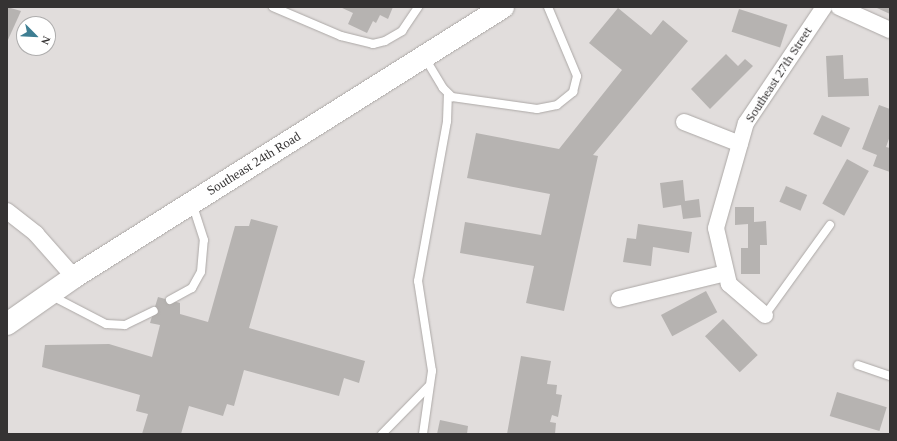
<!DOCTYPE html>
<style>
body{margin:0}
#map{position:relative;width:897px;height:441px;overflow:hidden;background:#e1dddc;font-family:Georgia,serif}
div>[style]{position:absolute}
.building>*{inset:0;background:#b6b3b1;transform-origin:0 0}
.roads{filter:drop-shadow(0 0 1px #aca8a6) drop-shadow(0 0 1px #aca8a6)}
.lane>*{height:8px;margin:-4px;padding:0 4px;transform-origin:4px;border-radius:4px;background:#fff}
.street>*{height:16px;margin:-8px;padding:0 8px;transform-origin:8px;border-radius:8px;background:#fff}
.secondary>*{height:22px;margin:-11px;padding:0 11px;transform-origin:11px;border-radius:11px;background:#fff}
span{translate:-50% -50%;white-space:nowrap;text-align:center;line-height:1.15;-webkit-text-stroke:4px #fff;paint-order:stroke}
.street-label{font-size:13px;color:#353333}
.frame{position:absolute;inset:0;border:8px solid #353333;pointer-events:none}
.north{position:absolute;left:16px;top:16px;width:40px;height:40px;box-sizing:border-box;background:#fff;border:1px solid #aeadad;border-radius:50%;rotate:114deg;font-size:11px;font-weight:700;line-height:16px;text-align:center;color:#353333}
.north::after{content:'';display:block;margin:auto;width:14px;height:18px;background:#3e7e92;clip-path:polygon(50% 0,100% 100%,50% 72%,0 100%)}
</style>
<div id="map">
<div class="building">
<i style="clip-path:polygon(7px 7px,21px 11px,7px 42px)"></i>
<i style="clip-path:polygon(340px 7px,393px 7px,388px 19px,380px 15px,376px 23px,373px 21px,367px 33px,348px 24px,353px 13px)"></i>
<i style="clip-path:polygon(878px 7px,890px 7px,890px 14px,877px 8px)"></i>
<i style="clip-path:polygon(618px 8px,651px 35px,663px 20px,688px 41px,593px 155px,598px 156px,564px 311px,526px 303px,534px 266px,460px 253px,465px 222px,541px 235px,550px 194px,467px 178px,476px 133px,559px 149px,622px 70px,589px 43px)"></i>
<i style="left:739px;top:9px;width:51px;height:24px;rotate:18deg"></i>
<i style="clip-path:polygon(726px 54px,738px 66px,745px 59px,753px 66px,710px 109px,691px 89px)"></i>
<i style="clip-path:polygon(843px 55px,844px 79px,868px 78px,869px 96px,828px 97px,826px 56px)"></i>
<i style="clip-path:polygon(879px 105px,890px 109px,890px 136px,886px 147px,890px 148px,890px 172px,873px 166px,877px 155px,862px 149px)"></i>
<i style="left:822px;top:115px;width:31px;height:21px;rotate:25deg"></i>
<i style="left:847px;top:159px;width:25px;height:51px;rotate:29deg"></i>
<i style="clip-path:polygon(683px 180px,685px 201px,699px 199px,701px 217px,683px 219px,681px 205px,663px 208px,660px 183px)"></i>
<i style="left:786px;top:186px;width:23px;height:17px;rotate:23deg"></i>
<i style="clip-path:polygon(735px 207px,754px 207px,754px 222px,766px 221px,767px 245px,760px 245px,760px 274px,741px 274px,741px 248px,748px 248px,748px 224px,735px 225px)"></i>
<i style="clip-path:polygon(251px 219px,278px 226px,249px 328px,365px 361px,359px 383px,344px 378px,339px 396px,244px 370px,234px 406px,227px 404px,223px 416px,189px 406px,181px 434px,142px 434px,148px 414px,136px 411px,140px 395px,42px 367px,45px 345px,109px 344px,152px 357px,160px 325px,150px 323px,158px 297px,180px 303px,180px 314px,208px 322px,235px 226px,249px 226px)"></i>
<i style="clip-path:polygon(638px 224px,692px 232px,689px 253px,653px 247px,651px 266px,623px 262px,627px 238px,636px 239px)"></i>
<i style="left:706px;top:291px;width:24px;height:51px;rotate:62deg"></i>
<i style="left:723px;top:319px;width:50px;height:25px;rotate:46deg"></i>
<i style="clip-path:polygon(521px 356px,551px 361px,547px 384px,557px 385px,556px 394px,562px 395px,558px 417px,552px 415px,550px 422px,556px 423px,555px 434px,507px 434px)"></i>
<i style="left:837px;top:392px;width:52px;height:25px;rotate:17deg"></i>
<i style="clip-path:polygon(440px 420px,468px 426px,467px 434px,437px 434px)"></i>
</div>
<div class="roads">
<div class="lane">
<i style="left:273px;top:7px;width:74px;rotate:23.1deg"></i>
<i style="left:341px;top:36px;width:33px;rotate:14deg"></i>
<i style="left:373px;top:44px;width:12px;rotate:-14deg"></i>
<i style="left:385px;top:41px;width:20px;rotate:-30deg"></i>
<i style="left:402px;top:31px;width:29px;rotate:-56deg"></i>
<i style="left:425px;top:58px;width:35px;rotate:59deg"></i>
<i style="left:443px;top:88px;width:13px;rotate:45deg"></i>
<i style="left:452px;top:97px;width:86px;rotate:8deg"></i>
<i style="left:537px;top:109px;width:20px;rotate:-11deg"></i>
<i style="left:557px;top:105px;width:21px;rotate:-39deg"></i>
<i style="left:573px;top:92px;width:16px;rotate:-76deg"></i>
<i style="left:577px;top:76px;width:75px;rotate:-112.8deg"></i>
<i style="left:50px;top:295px;width:63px;rotate:27.4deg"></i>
<i style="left:106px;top:324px;width:19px;rotate:3deg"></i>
<i style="left:125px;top:325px;width:32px;rotate:-26deg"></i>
<i style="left:170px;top:300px;width:25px;rotate:-29deg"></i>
<i style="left:192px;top:288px;width:18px;rotate:-61deg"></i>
<i style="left:201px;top:272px;width:32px;rotate:-85deg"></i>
<i style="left:204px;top:240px;width:38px;rotate:-108deg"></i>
<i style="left:765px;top:315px;width:111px;rotate:-54.2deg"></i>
<i style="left:858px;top:365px;width:34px;rotate:19deg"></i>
<i style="left:382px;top:434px;width:67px;rotate:-45.6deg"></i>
<i style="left:423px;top:434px;width:64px;rotate:-81.9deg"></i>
<i style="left:432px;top:371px;width:91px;rotate:-98.8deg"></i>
<i style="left:418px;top:281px;width:163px;rotate:-79.7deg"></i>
<i style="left:447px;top:121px;width:26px;rotate:-88deg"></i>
</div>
<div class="street">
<i style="left:839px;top:7px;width:56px;rotate:24.3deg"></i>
<i style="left:684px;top:122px;width:60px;rotate:21.4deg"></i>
<i style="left:7px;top:211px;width:37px;rotate:38deg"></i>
<i style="left:36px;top:234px;width:57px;rotate:48.5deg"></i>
<i style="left:619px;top:299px;width:110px;rotate:-13.7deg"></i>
<i style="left:765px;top:315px;width:48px;rotate:-139.3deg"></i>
<i style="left:729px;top:284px;width:57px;rotate:-103.1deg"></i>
<i style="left:716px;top:228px;width:109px;rotate:-74.1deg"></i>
<i style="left:746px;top:123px;width:140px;rotate:-56.1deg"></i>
</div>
<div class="secondary">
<i style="left:7px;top:324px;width:82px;rotate:-35deg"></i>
<i style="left:74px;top:277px;width:507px;rotate:-32.19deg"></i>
</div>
</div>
<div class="street-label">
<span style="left:779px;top:75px;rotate:-57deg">Southeast 27th Street</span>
<span style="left:254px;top:164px;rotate:-32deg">Southeast 24th Road</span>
</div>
<div class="frame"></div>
<div class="north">N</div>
</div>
